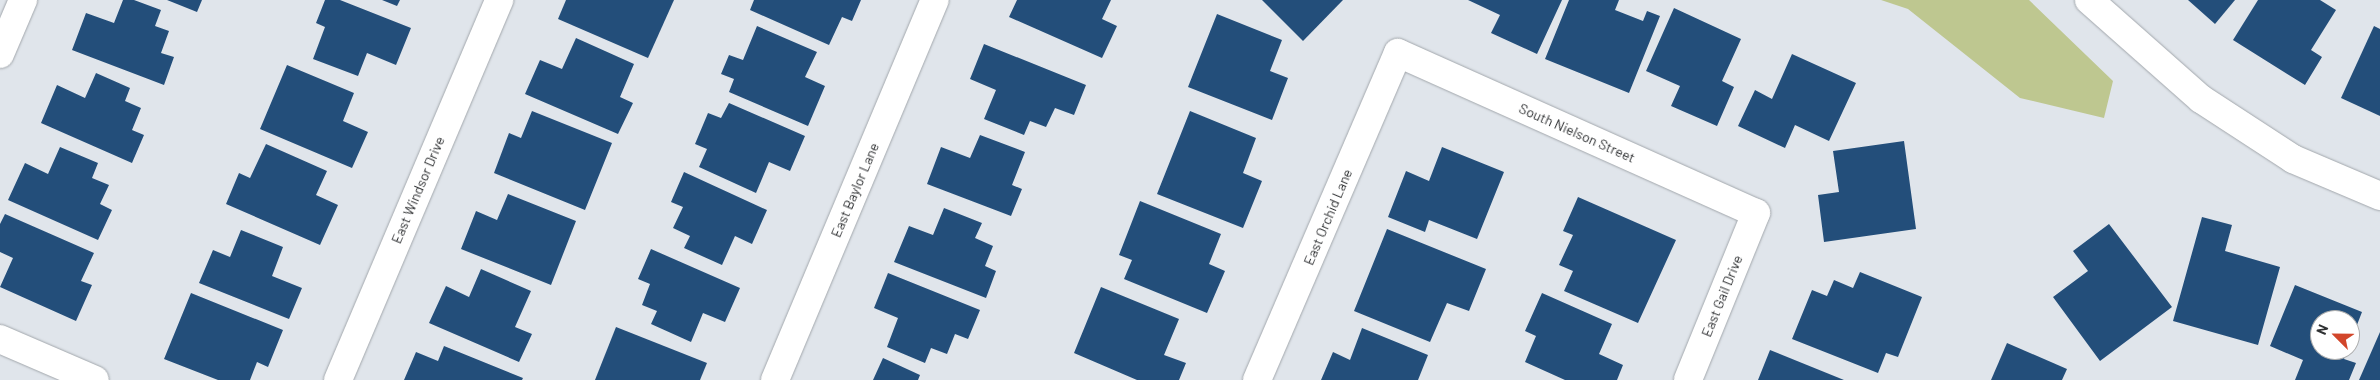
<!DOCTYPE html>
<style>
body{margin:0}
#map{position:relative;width:2380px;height:380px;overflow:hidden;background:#e0e5eb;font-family:Barlow,sans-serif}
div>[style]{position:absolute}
.green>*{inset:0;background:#bec790}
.building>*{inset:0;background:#234e7a}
.roads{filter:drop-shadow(0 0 1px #a2a7ac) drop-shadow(0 0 1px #a2a7ac)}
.minor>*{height:28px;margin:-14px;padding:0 14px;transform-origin:14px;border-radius:14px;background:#fff}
span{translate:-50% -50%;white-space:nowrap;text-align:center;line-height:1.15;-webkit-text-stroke:5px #fff;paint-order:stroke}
.street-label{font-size:14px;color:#2f3133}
.north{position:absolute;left:2310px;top:310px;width:50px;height:50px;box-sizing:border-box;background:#fff;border:1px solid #acadad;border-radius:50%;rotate:293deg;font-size:14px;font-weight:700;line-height:20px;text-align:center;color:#2f3133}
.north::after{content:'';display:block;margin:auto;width:18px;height:22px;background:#d2462b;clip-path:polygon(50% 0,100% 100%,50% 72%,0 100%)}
</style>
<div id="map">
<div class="green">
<i style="clip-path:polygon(1881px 0,2029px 0,2113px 81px,2104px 118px,2020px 98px,1908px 9px)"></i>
</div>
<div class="building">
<i style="clip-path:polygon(123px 0,134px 0,161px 10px,155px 26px,169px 31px,161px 53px,174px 57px,164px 85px,72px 50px,86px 13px,114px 23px)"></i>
<i style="clip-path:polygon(167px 0,202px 0,197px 12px)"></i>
<i style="clip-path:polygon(325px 0,340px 0,411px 28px,396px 65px,367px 53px,358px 76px,313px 59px,325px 27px,316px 23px)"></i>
<i style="clip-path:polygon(382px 0,400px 0,397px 6px)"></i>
<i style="clip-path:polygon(566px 0,674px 0,648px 58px,558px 19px)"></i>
<i style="clip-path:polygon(754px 0,861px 0,852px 21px,842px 17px,829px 45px,750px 10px)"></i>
<i style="clip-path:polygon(1017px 0,1111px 0,1102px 19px,1117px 26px,1102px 58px,1009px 17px)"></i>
<i style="clip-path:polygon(1262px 0,1343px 0,1303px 41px)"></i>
<i style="clip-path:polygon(1468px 0,1562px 0,1537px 54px,1491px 33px,1500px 15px)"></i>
<i style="clip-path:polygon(1569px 0,1619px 0,1615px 10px,1643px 21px,1647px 11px,1660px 16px,1629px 93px,1545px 59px)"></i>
<i style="clip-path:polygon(2188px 0,2235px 0,2215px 24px)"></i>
<i style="clip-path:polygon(2258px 0,2320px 0,2336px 10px,2311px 50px,2322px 57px,2305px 85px,2233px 40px)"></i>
<i style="clip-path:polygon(1674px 8px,1741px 39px,1722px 81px,1734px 87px,1717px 126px,1671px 106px,1680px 86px,1646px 71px)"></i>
<i style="clip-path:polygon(1217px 14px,1282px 40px,1270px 71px,1288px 78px,1272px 120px,1188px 87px)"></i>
<i style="clip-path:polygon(757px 26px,817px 52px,805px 77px,825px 86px,808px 126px,729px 92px,734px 79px,721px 74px,729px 55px,743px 60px)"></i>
<i style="clip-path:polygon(2374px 26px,2380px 29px,2380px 116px,2341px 98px)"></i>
<i style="clip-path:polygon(576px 38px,634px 64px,620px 97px,633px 103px,618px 134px,525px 94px,540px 60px,562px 69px)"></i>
<i style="clip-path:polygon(984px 44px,1086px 85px,1074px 115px,1055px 108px,1046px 127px,1030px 121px,1024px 135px,984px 119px,996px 90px,970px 79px)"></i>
<i style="clip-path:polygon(1792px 54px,1856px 83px,1829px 141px,1795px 125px,1785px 148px,1738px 126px,1755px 90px,1772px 99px)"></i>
<i style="clip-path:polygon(287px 65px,354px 93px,343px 121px,368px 132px,352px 168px,260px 129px)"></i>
<i style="clip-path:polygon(96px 73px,130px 88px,125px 101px,141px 108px,132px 130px,144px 135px,132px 163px,41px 123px,57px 85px,85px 98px)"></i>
<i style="clip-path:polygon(729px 103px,805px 136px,790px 171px,769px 162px,756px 193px,699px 167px,707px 149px,695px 144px,708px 113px,721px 118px)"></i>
<i style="clip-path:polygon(532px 111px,612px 143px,585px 210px,494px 173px,509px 133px,521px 138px)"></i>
<i style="clip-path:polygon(1190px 111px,1256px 138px,1243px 173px,1262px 181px,1243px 228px,1157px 194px)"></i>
<i style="clip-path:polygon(980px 135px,1025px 152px,1012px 185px,1022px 189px,1011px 216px,927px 184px,941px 147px,970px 158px)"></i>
<i style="clip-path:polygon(1904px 141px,1916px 229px,1824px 242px,1818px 195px,1839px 192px,1833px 151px)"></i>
<i style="clip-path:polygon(266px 144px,327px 171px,316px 195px,338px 205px,320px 245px,226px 204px,239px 173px,250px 178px)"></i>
<i style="clip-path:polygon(60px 147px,98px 163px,92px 178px,109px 185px,100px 204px,112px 210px,98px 240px,8px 200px,25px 163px,48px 174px)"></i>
<i style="clip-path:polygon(1442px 147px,1504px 172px,1477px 239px,1429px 220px,1425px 232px,1388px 217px,1406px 171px,1429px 181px)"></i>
<i style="clip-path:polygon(684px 172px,767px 210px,752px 244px,735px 236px,722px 265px,684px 248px,690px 236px,673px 228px,683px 207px,671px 202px)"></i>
<i style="clip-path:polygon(508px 194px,576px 221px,551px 285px,461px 249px,476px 211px,497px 220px)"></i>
<i style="clip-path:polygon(1578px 197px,1676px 240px,1638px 323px,1564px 291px,1573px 271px,1559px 265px,1573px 235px,1563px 231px)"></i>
<i style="clip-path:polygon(1140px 201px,1221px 234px,1209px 264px,1225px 271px,1207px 313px,1124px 279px,1132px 260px,1119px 255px)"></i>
<i style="clip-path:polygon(944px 208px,982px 223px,975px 238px,993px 246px,985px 266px,996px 271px,986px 298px,894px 262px,909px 226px,933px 235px)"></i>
<i style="clip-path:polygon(5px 214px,94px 253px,81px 281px,92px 285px,76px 321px,0 287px,13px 258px,0 252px,0 224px)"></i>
<i style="clip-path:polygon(2202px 217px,2232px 225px,2225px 251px,2280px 267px,2258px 345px,2173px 321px)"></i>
<i style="clip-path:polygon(2109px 224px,2172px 307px,2100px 361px,2053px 297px,2088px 271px,2073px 251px)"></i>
<i style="clip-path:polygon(1387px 229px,1486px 269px,1469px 311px,1447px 303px,1430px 342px,1354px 311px)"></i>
<i style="clip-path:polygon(241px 230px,283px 247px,272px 276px,302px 288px,289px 319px,199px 283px,213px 250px,230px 257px)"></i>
<i style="clip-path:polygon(651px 249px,740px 288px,725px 322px,703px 313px,691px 342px,651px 324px,657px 311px,642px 305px,650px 284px,638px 279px)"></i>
<i style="clip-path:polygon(481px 269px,531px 291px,515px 327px,532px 334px,519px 362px,429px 323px,446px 286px,469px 297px)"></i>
<i style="clip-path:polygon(1860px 272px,1922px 297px,1898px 357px,1886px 353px,1878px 373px,1792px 339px,1812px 290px,1827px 296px,1834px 280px,1853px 288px)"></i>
<i style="clip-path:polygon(888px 273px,980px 310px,968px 339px,955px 334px,947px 354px,931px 348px,925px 363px,887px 347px,898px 318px,874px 308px)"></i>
<i style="clip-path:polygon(2295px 285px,2362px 312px,2350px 343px,2350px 320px,2320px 320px,2320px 350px,2347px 350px,2344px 359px,2356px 363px,2349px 380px,2295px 380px,2303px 360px,2270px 346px)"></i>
<i style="clip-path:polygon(1101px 287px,1179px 319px,1164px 355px,1186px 363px,1179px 380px,1137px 380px,1074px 353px)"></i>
<i style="clip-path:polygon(191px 293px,283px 330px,268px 367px,257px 362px,250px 380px,218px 380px,164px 359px)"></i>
<i style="clip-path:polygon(1542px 293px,1612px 324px,1599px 354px,1623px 365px,1617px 380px,1565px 380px,1525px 362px,1536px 336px,1525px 331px)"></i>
<i style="clip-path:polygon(616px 327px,707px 363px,700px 380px,595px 380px)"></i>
<i style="clip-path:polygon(1362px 328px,1428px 355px,1418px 380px,1321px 380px,1333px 352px,1350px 360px)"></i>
<i style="clip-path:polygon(2380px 332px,2380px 380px,2359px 380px)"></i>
<i style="clip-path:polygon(2007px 343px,2067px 369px,2062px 380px,1991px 380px)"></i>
<i style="clip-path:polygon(444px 346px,523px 378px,522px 380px,404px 380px,416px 352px,438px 361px)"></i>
<i style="clip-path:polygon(1770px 350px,1844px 380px,1758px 380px)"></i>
<i style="clip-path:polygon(883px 358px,920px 375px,918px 380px,873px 380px)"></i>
</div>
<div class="roads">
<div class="minor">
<i style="left:2089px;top:0;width:149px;rotate:41.5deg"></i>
<i style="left:2201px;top:99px;width:110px;rotate:33.1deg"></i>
<i style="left:2293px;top:159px;width:95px;rotate:23deg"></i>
<i style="left:0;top:54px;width:59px;rotate:-66.9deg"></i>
<i style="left:0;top:339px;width:103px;rotate:23.3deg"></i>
<i style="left:338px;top:380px;width:413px;rotate:-67deg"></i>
<i style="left:775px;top:380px;width:412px;rotate:-67.2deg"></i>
<i style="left:1257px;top:380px;width:356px;rotate:-66.7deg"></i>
<i style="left:1398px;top:53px;width:392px;rotate:24.1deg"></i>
<i style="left:1756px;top:213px;width:180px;rotate:112.2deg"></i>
</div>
</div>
<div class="street-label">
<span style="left:1577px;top:133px;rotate:24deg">South Nielson Street</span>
<span style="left:418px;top:190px;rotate:-67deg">East Windsor Drive</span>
<span style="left:855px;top:190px;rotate:-67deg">East Baylor Lane</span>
<span style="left:1328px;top:217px;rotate:-67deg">East Orchid Lane</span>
<span style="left:1722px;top:296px;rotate:-68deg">East Gail Drive</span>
</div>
<div class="north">N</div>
</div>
